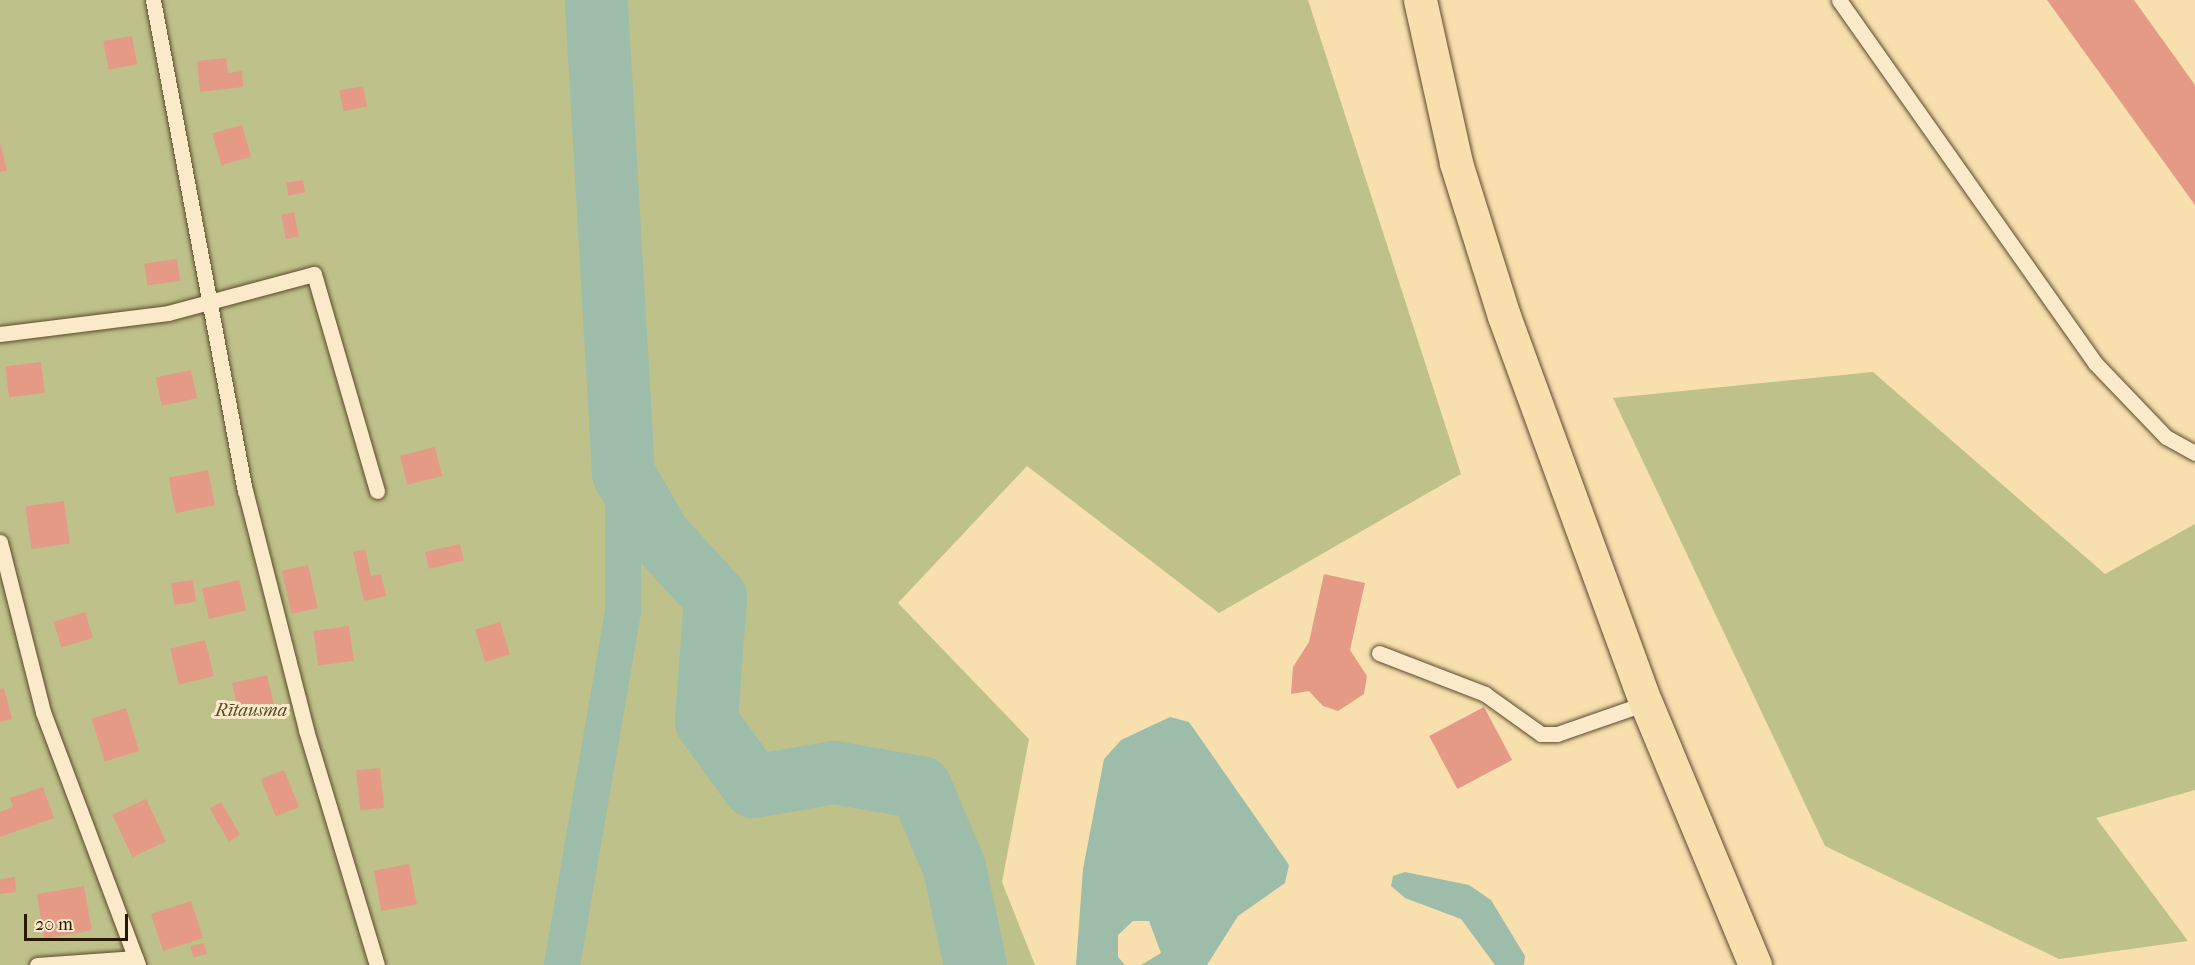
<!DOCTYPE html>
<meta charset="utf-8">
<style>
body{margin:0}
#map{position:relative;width:2195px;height:965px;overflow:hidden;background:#f7dfae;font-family:"IM FELL French Canon",serif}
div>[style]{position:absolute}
.green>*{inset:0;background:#bec189}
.water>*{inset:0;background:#9dbdaa}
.canal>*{height:36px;margin:-18px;padding:0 18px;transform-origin:18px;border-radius:18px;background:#9dbdaa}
.river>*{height:63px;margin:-31.5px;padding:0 31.5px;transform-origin:31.5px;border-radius:31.5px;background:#9dbdaa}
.building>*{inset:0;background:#e59a86;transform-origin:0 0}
.roads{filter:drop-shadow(0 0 2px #5c4a2c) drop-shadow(0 0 2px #5c4a2c)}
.lane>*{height:15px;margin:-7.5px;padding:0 7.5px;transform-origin:7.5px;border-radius:7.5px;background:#faeaca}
.primary>*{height:33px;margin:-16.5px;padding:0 16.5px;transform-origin:16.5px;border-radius:16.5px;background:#f7dfae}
span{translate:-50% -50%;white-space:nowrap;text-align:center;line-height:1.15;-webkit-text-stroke:6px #faeaca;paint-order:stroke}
.park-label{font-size:18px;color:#564b29;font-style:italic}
.scale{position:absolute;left:24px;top:914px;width:104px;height:27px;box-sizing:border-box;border:3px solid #291800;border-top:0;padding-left:8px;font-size:18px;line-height:21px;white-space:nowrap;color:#291800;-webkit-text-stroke:4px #faeaca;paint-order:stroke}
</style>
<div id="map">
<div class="green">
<i style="clip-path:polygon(0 0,1308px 0,1461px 474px,1219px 613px,1027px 466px,898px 603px,1029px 739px,1002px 882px,1035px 965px,0 965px)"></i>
<i style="clip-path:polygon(1873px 372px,2105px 574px,2195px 524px,2195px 790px,2096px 818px,2188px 941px,2059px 959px,1825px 846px,1613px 398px)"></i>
</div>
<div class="water">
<i style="clip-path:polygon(1170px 717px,1189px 722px,1289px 865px,1285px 883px,1238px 916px,1207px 965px,1141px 965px,1161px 953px,1149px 921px,1133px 921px,1118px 935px,1118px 957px,1125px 965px,1076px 965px,1083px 869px,1104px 759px,1121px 740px)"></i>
<i style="clip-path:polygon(1405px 872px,1469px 885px,1491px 900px,1525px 956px,1524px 965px,1495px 965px,1461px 919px,1405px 898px,1391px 886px,1393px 876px)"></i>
</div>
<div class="canal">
<i style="left:562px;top:965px;width:359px;rotate:-80.2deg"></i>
<i style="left:623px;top:611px;width:138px;rotate:-90deg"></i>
</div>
<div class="river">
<i style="left:596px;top:4px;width:470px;rotate:86.7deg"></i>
<i style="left:623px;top:473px;width:73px;rotate:60.3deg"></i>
<i style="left:659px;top:536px;width:83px;rotate:47.4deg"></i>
<i style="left:715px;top:597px;width:124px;rotate:94.2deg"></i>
<i style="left:706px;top:721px;width:80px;rotate:54.1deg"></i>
<i style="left:753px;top:786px;width:81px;rotate:-9.9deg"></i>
<i style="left:833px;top:772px;width:88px;rotate:9.8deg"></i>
<i style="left:920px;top:787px;width:87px;rotate:67deg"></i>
<i style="left:954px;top:867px;width:100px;rotate:77.9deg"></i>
</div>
<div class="building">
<i style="clip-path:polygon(2047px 0,2134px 0,2195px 85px,2195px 205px)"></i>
<i style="left:132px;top:36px;width:29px;height:29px;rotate:80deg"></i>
<i style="clip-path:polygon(226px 58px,228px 73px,242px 71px,243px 87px,200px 92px,197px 61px)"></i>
<i style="left:363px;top:86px;width:21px;height:24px;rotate:79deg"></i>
<i style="left:242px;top:125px;width:33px;height:31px;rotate:74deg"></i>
<i style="clip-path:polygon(0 142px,7px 170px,0 172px)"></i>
<i style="left:303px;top:180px;width:13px;height:17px;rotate:81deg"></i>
<i style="left:294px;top:212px;width:25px;height:13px;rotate:79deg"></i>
<i style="left:177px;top:259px;width:22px;height:33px;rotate:82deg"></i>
<i style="left:41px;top:362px;width:31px;height:36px;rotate:83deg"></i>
<i style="left:191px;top:370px;width:29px;height:36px;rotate:78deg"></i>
<i style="left:435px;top:447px;width:30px;height:36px;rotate:76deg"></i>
<i style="left:208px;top:470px;width:36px;height:40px;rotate:79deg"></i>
<i style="left:64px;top:501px;width:43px;height:39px;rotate:82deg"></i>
<i style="left:460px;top:544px;width:17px;height:36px;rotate:77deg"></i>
<i style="clip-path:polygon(365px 549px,371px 576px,381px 574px,386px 596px,364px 601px,353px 552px)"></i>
<i style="left:308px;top:565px;width:44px;height:27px;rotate:77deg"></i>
<i style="clip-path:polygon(1324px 574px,1365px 583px,1350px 650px,1367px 676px,1364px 694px,1338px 711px,1323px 706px,1309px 691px,1291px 694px,1293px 667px,1309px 642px)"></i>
<i style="left:193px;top:580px;width:22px;height:22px;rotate:82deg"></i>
<i style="left:239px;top:580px;width:31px;height:38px;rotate:77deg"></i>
<i style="left:85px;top:612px;width:27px;height:33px;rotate:73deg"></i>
<i style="left:500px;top:622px;width:34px;height:26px;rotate:73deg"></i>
<i style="left:349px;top:626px;width:35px;height:36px;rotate:82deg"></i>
<i style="left:205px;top:640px;width:37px;height:36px;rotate:76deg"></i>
<i style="left:267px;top:675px;width:32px;height:36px;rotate:77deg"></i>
<i style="clip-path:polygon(4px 688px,12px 719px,0 722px,0 689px)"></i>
<i style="left:1484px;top:707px;width:60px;height:62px;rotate:62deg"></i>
<i style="left:126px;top:708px;width:45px;height:36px;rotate:73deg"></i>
<i style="left:380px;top:768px;width:40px;height:24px;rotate:84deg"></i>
<i style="left:284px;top:770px;width:40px;height:25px;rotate:68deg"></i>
<i style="clip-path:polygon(43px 787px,54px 818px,0 837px,0 812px,13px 807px,10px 798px)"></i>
<i style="left:146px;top:799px;width:47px;height:37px;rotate:65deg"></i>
<i style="left:221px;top:802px;width:38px;height:13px;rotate:60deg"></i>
<i style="left:409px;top:864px;width:41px;height:36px;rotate:79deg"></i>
<i style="clip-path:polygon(15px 877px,16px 892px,0 894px,0 879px)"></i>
<i style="left:84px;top:886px;width:45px;height:48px;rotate:80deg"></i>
<i style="left:191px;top:901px;width:39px;height:42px;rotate:72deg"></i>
<i style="left:204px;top:943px;width:11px;height:14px;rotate:75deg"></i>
</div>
<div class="roads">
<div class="lane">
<i style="left:153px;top:0;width:499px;rotate:79.4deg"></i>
<i style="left:245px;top:490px;width:248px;rotate:75.7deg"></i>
<i style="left:306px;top:730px;width:245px;rotate:73.2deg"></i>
<i style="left:1839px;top:0;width:444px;rotate:54.8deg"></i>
<i style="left:2095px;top:363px;width:103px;rotate:46.2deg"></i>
<i style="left:2166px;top:437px;width:33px;rotate:29deg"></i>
<i style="left:0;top:334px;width:169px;rotate:-7.1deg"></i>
<i style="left:168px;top:313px;width:151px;rotate:-15deg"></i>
<i style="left:314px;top:274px;width:226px;rotate:73.8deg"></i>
<i style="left:0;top:542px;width:175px;rotate:75.8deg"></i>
<i style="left:43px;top:712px;width:270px;rotate:69.4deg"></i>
<i style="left:1379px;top:653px;width:114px;rotate:21.1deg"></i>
<i style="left:1485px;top:694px;width:69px;rotate:35.5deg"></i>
<i style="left:1541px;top:734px;width:16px"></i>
<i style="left:1557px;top:734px;width:94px;rotate:-19.2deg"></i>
<i style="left:37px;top:965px;width:99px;rotate:-4deg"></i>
</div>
<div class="primary">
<i style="left:1420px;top:0;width:167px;rotate:77.5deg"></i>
<i style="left:1456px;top:163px;width:160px;rotate:72.6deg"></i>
<i style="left:1504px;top:316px;width:412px;rotate:69.9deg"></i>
<i style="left:1646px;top:703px;width:284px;rotate:67.4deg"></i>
</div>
</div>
<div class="park-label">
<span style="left:251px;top:711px">Rītausma</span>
</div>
<div class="scale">20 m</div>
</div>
